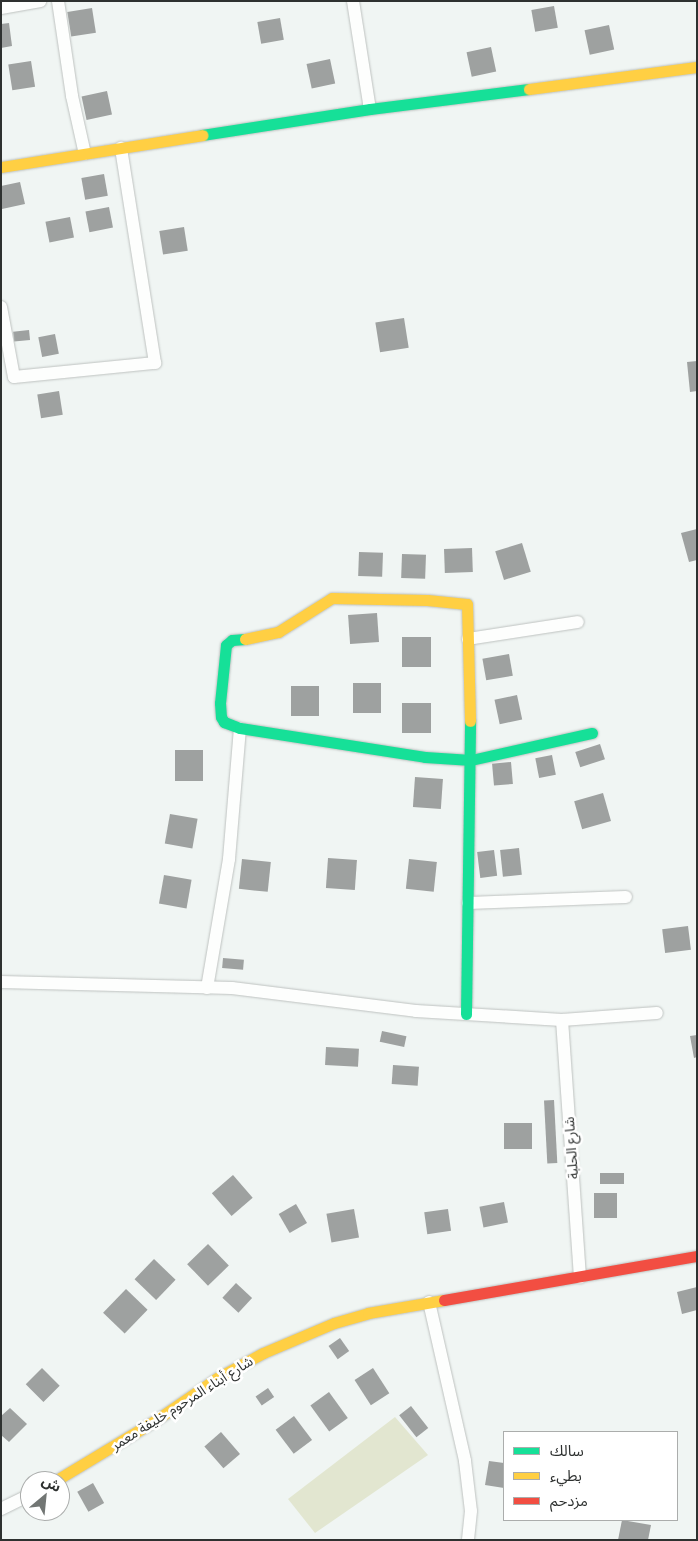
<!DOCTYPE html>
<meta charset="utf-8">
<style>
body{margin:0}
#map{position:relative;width:698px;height:1541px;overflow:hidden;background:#f0f5f3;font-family:"PT Serif","Noto Sans Arabic",serif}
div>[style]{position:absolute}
.green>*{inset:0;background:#e2e6d0}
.building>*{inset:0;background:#9ea1a0;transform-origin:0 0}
.roads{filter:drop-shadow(0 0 1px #bec2c0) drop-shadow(0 0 1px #bec2c0)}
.street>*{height:12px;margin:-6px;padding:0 6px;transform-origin:6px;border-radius:6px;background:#fdfefd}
.fast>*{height:11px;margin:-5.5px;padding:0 5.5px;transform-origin:5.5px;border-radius:5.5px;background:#16e098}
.slow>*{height:11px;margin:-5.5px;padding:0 5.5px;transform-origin:5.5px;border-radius:5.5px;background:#ffcf43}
.jam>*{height:11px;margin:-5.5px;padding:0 5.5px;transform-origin:5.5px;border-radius:5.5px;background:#f24e42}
span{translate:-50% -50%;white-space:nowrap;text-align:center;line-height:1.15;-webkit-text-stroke:5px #fff;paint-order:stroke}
.street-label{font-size:14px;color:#2e3130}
.frame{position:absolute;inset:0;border:2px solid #2e3130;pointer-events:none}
.legend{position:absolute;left:503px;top:1431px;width:175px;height:90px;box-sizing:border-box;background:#fff;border:1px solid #abadac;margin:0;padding:6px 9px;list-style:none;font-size:15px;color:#2e3130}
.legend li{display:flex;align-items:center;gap:10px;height:25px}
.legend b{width:25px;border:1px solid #abadac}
.north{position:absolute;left:20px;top:1471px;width:50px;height:50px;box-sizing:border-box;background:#fff;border:1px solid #abadac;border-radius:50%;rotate:28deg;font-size:14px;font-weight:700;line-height:20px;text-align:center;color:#2e3130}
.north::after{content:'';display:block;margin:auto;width:18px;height:22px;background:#727674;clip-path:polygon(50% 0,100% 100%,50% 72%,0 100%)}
</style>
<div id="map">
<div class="green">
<i style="clip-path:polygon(395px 1417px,428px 1455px,315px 1533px,288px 1499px)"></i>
</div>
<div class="building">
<i style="left:554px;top:6px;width:22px;height:23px;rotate:80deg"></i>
<i style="left:92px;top:8px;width:25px;height:25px;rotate:81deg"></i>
<i style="left:280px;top:18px;width:22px;height:23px;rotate:80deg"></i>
<i style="clip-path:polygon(9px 23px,12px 46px,1px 48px,1px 24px)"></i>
<i style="left:609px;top:25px;width:25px;height:25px;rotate:78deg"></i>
<i style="left:491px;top:47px;width:25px;height:25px;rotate:78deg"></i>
<i style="left:330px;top:59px;width:25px;height:24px;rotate:78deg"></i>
<i style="left:31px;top:61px;width:26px;height:23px;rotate:81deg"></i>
<i style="left:107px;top:91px;width:24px;height:26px;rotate:78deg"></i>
<i style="left:104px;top:174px;width:22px;height:23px;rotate:80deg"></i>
<i style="clip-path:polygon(20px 182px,25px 204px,2px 209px,1px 186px)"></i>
<i style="left:109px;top:207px;width:21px;height:24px;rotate:79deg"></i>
<i style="left:70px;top:217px;width:21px;height:25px;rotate:79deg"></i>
<i style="left:184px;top:227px;width:24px;height:25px;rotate:81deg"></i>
<i style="left:404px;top:318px;width:30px;height:29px;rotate:81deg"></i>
<i style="left:29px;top:330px;width:10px;height:16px;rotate:84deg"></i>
<i style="left:55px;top:334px;width:20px;height:17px;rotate:79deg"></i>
<i style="clip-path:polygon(697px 361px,697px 391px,690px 392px,687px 362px)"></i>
<i style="left:59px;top:391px;width:24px;height:22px;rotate:81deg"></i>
<i style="clip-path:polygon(697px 529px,697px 560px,689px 562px,681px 533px)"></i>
<i style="left:522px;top:543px;width:30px;height:28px;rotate:73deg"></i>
<i style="left:472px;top:548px;width:24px;height:28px;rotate:88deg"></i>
<i style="left:359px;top:552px;width:24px;height:24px;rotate:2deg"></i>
<i style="left:402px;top:554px;width:24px;height:24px;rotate:2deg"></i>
<i style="left:377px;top:613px;width:29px;height:29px;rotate:86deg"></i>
<i style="left:431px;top:637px;width:30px;height:29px;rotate:90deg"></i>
<i style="left:509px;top:654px;width:22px;height:27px;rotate:80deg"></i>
<i style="left:353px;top:683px;width:28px;height:30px"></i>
<i style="left:291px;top:686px;width:28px;height:30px"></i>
<i style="left:517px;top:695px;width:25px;height:23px;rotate:78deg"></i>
<i style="left:402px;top:703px;width:29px;height:30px"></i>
<i style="left:600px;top:744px;width:16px;height:26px;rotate:72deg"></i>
<i style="left:175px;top:750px;width:28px;height:31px"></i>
<i style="left:552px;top:755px;width:20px;height:17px;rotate:79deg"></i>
<i style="left:511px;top:762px;width:22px;height:19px;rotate:85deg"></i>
<i style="left:415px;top:777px;width:28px;height:30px;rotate:4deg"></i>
<i style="left:603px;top:793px;width:29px;height:30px;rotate:74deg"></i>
<i style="left:170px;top:814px;width:28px;height:30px;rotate:10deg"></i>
<i style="left:519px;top:848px;width:27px;height:19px;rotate:84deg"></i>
<i style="left:494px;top:850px;width:26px;height:17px;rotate:83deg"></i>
<i style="left:328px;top:858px;width:29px;height:30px;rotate:4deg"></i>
<i style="left:242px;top:859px;width:29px;height:30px;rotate:6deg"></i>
<i style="left:409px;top:859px;width:28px;height:30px;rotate:6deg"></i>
<i style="left:164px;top:875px;width:28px;height:29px;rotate:10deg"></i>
<i style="left:688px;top:926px;width:24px;height:26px;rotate:83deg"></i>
<i style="left:223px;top:958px;width:21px;height:10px;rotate:5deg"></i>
<i style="left:382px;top:1031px;width:25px;height:11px;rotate:12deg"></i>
<i style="clip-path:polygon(697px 1035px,697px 1057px,694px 1058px,690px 1036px)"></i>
<i style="left:326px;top:1047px;width:33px;height:18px;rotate:3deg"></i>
<i style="left:393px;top:1065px;width:26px;height:19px;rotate:4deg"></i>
<i style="left:554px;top:1100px;width:63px;height:10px;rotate:87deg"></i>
<i style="left:532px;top:1123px;width:26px;height:28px;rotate:90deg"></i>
<i style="left:600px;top:1173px;width:24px;height:11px"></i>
<i style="left:233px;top:1175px;width:30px;height:28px;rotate:49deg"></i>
<i style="left:594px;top:1193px;width:23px;height:25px"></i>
<i style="left:504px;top:1202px;width:21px;height:25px;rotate:79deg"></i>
<i style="left:296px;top:1204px;width:22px;height:20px;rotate:60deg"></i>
<i style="left:354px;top:1209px;width:29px;height:28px;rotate:80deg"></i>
<i style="left:448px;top:1209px;width:22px;height:24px;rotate:82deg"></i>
<i style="left:208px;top:1244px;width:30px;height:29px;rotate:46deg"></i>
<i style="left:154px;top:1259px;width:30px;height:28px;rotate:44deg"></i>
<i style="left:236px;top:1283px;width:22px;height:20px;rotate:43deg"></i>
<i style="clip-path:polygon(697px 1287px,697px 1310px,682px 1314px,677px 1292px)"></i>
<i style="left:126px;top:1289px;width:30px;height:33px;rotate:44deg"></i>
<i style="left:340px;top:1338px;width:16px;height:14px;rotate:55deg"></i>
<i style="left:42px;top:1368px;width:25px;height:23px;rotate:45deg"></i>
<i style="left:373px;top:1368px;width:30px;height:22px;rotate:57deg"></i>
<i style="left:268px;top:1388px;width:11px;height:15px;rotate:56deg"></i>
<i style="left:329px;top:1392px;width:32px;height:23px;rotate:54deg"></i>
<i style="left:411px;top:1406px;width:28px;height:15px;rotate:52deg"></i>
<i style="clip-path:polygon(10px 1408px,27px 1424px,9px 1442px,1px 1435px,1px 1416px)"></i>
<i style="left:294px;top:1416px;width:30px;height:23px;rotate:53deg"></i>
<i style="left:221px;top:1432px;width:29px;height:22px;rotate:49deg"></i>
<i style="clip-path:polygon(489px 1461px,504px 1463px,504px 1488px,485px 1485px)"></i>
<i style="left:93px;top:1483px;width:23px;height:18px;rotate:61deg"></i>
<i style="clip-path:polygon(622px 1520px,651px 1525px,648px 1540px,618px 1540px)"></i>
</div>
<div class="roads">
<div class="street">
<i style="left:58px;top:1px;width:96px;rotate:81.6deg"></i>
<i style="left:72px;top:96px;width:59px;rotate:77.4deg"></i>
<i style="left:353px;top:1px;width:109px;rotate:81.1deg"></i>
<i style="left:1px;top:8px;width:40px;rotate:-10deg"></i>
<i style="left:1px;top:307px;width:71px;rotate:79.5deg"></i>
<i style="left:14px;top:377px;width:142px;rotate:-5.7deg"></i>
<i style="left:155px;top:363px;width:218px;rotate:-99deg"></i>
<i style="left:468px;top:639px;width:111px;rotate:-8.8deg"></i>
<i style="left:468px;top:903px;width:158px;rotate:-2.2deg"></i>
<i style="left:1px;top:982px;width:231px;rotate:1.5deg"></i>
<i style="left:232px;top:988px;width:185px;rotate:7.1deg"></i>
<i style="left:416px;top:1011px;width:146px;rotate:3.5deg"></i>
<i style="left:562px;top:1020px;width:95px;rotate:-4.2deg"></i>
<i style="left:207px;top:988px;width:131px;rotate:-80.3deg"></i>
<i style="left:229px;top:859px;width:131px;rotate:-85.2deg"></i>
<i style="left:562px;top:1020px;width:258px;rotate:86deg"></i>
<i style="left:429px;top:1302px;width:163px;rotate:77.2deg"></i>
<i style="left:465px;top:1461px;width:50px;rotate:83.2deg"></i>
<i style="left:471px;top:1511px;width:29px;rotate:96deg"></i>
<i style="left:1px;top:1509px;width:32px;rotate:-26deg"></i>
</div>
<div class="fast">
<i style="left:202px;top:135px;width:170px;rotate:-8.8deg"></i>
<i style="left:370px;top:109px;width:160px;rotate:-7.2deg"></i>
<i style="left:245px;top:639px;width:13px;rotate:176deg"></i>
<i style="left:232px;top:640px;width:8px;rotate:140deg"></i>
<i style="left:226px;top:645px;width:58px;rotate:95.9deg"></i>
<i style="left:220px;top:703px;width:14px;rotate:86deg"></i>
<i style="left:221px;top:717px;width:6px;rotate:59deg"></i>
<i style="left:224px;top:722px;width:17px;rotate:21deg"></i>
<i style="left:240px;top:728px;width:187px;rotate:8.9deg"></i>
<i style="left:425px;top:757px;width:46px;rotate:3.7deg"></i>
<i style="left:471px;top:760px;width:124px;rotate:-12.6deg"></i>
<i style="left:466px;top:1014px;width:293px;rotate:-89.2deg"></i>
</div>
<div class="slow">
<i style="left:529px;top:89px;width:169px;rotate:-7.5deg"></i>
<i style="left:1px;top:167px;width:204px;rotate:-9deg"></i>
<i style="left:245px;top:639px;width:34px;rotate:-12deg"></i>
<i style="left:278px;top:632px;width:64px;rotate:-32.2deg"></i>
<i style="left:332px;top:598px;width:95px;rotate:1.2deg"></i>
<i style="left:427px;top:600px;width:40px;rotate:5.7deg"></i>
<i style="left:467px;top:604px;width:117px;rotate:88.5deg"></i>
<i style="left:55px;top:1481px;width:118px;rotate:-31.1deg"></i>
<i style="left:156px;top:1420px;width:74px;rotate:-34.5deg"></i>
<i style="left:217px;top:1378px;width:52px;rotate:-28.5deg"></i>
<i style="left:263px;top:1353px;width:77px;rotate:-22.9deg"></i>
<i style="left:334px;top:1323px;width:35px;rotate:-16deg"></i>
<i style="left:368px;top:1313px;width:77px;rotate:-9.7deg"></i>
</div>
<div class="jam">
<i style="left:444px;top:1300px;width:257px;rotate:-9.9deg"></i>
</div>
</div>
<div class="street-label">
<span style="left:571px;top:1148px;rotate:-94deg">شارع الحلبة</span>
<span style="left:182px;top:1403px;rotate:-32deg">شارع أبناء المرحوم خليفة معمر</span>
</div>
<div class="frame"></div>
<ul class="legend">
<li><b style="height:6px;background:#16e098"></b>سالك</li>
<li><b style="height:6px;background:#ffcf43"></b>بطيء</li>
<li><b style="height:6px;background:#f24e42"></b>مزدحم</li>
</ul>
<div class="north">ش</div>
</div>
